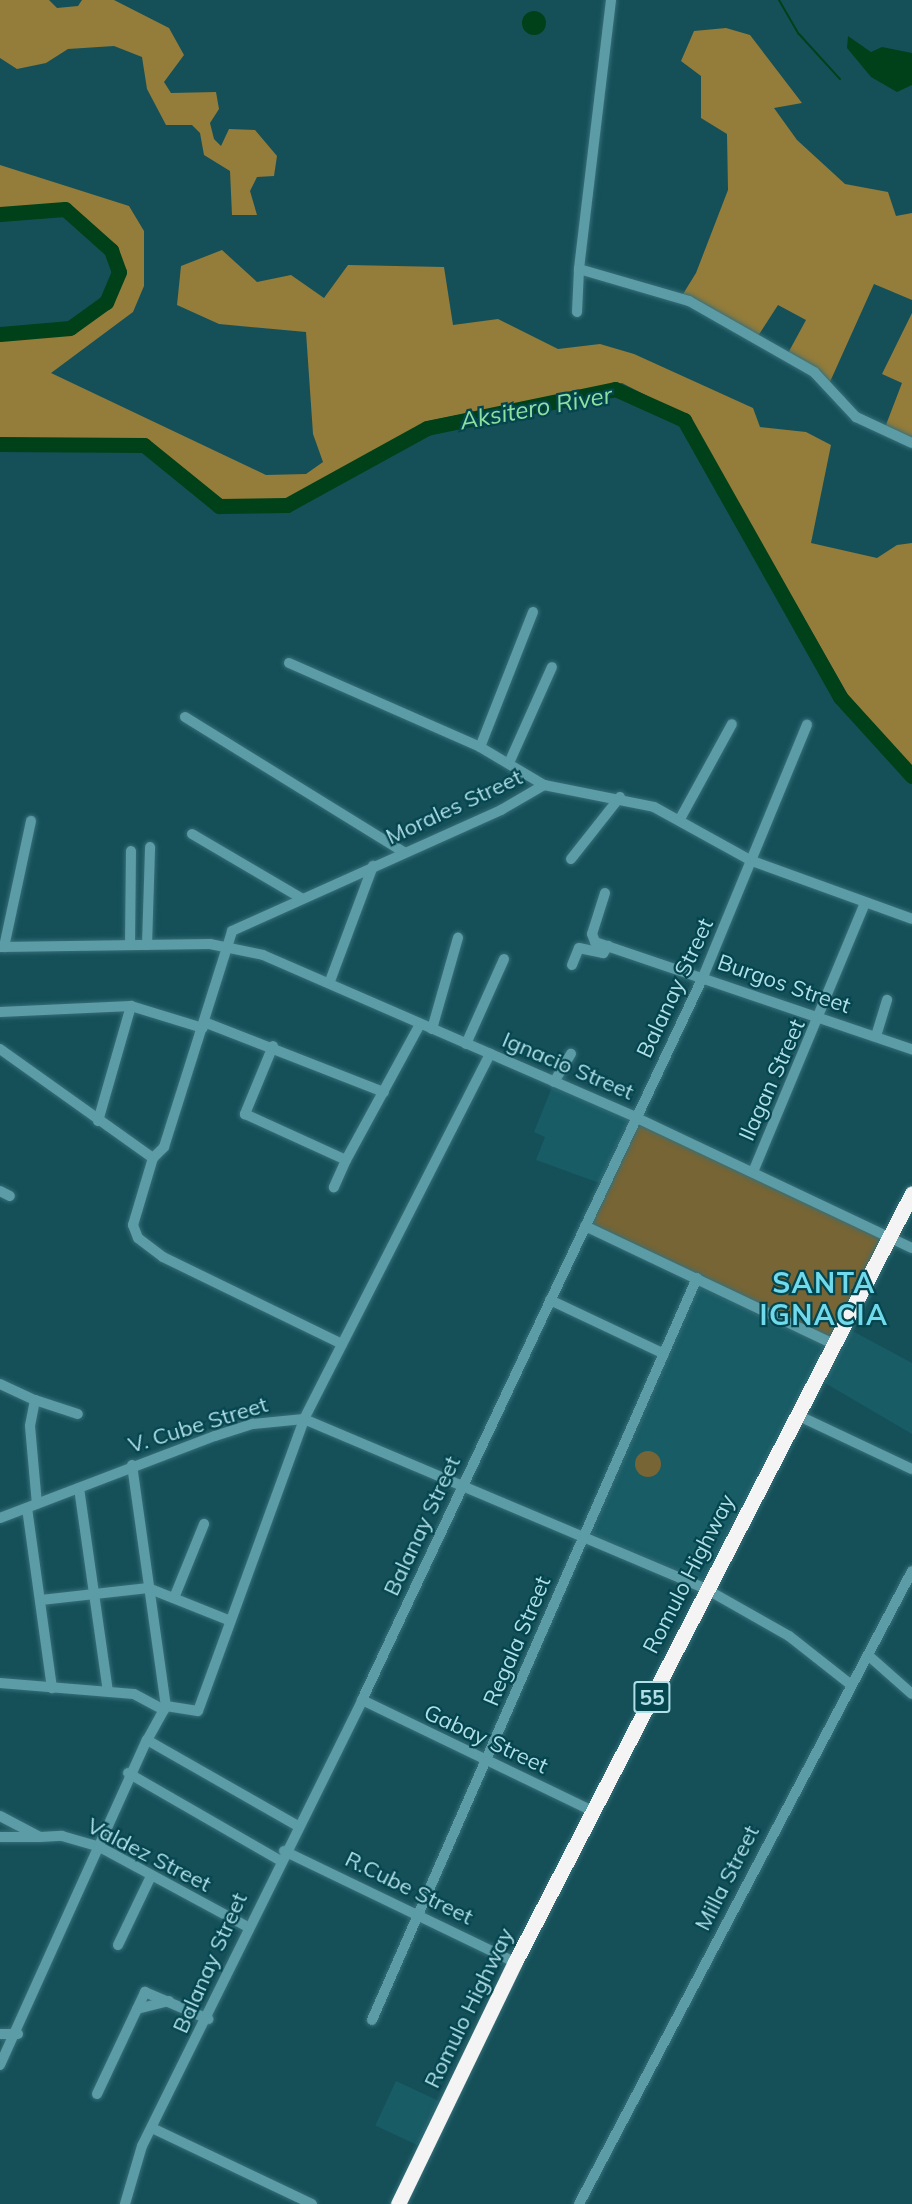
<!DOCTYPE html>
<style>
body{margin:0}
#map{position:relative;width:912px;height:2204px;overflow:hidden;background:#155059;font-family:Mulish,sans-serif}
div>[style]{position:absolute}
.built>*{inset:0;background:#185c66;transform-origin:0 0}
.green>*{inset:0;background:#776535;transform-origin:0 0}
.round{border-radius:50%}
.forest>*{inset:0;background:#947c3a}
.water>*{inset:0;background:#004119}
.stream>*{height:2px;margin:-1px;padding:0 1px;transform-origin:1px;border-radius:1px;background:#004119}
.river>*{height:15px;margin:-7.5px;padding:0 7.5px;transform-origin:7.5px;border-radius:7.5px;background:#004119}
.roads{filter:drop-shadow(0 0 2px #376f78) drop-shadow(0 0 2px #376f78)}
.minor>*{height:10px;margin:-5px;padding:0 5px;transform-origin:5px;border-radius:5px;background:#5c9ca7}
.highway>*{height:15px;margin:-7.5px;padding:0 7.5px;transform-origin:7.5px;border-radius:7.5px;background:#f4f4f4}
span{translate:-50% -50%;white-space:nowrap;text-align:center;line-height:1.15;-webkit-text-stroke:4.5px #04454e;paint-order:stroke}
.shield-label span{padding:2px 4px;background:#04454e;border:2px solid;border-radius:4px;-webkit-text-stroke-width:0}
.shield-label{font-size:21px;color:#b0dfe8;font-weight:700}
.street-label{font-size:22px;color:#b0dfe8}
.water-label{font-size:24px;color:#8ee09f;font-style:italic}
.district-label{font-size:28px;color:#70d9eb;font-weight:700;letter-spacing:1.5px}
</style>
<div id="map">
<div class="built">
<i style="clip-path:polygon(554px 1082px,637px 1118px,605px 1185px,536px 1160px,545px 1137px,534px 1132px)"></i>
<i style="left:699px;top:1285px;width:140px;height:271px;rotate:25deg"></i>
<i style="clip-path:polygon(847px 1328px,912px 1363px,912px 1434px,820px 1380px)"></i>
<i style="left:396px;top:2081px;width:52px;height:49px;rotate:25deg"></i>
</div>
<div class="green">
<i style="left:637px;top:1119px;width:278px;height:117px;rotate:25deg"></i>
<i class="round" style="left:635px;top:1451px;width:26px;height:26px"></i>
</div>
<div class="forest">
<i style="clip-path:polygon(0 0,49px 0,57px 8px,78px 6px,82px 0,114px 0,169px 28px,184px 55px,164px 82px,171px 93px,216px 92px,219px 109px,210px 123px,214px 139px,221px 146px,229px 129px,255px 130px,277px 156px,274px 176px,257px 177px,250px 191px,257px 215px,232px 215px,230px 171px,204px 155px,200px 133px,192px 125px,166px 125px,147px 89px,142px 57px,114px 46px,68px 49px,46px 63px,17px 69px,0 58px)"></i>
<i style="clip-path:polygon(726px 28px,750px 35px,802px 103px,774px 108px,797px 140px,845px 184px,888px 192px,896px 216px,912px 213px,912px 300px,874px 284px,829px 384px,787px 355px,806px 320px,778px 305px,756px 339px,683px 294px,696px 273px,728px 190px,727px 134px,701px 118px,701px 76px,681px 61px,694px 31px)"></i>
<i style="clip-path:polygon(0 165px,129px 206px,144px 231px,144px 286px,133px 312px,51px 373px,266px 475px,306px 474px,323px 462px,313px 434px,306px 332px,219px 324px,177px 305px,181px 266px,222px 250px,257px 282px,291px 275px,324px 298px,348px 265px,444px 267px,453px 325px,498px 319px,558px 349px,600px 344px,634px 354px,753px 408px,760px 427px,806px 432px,831px 445px,811px 543px,877px 558px,897px 545px,912px 543px,912px 767px,848px 695px,690px 418px,622px 383px,427px 421px,287px 505px,219px 506px,144px 445px,0 444px,0 334px,70px 328px,106px 302px,119px 272px,111px 250px,66px 209px,0 214px)"></i>
<i style="clip-path:polygon(912px 313px,912px 444px,884px 430px,902px 383px,882px 374px)"></i>
</div>
<div class="water">
<i class="round" style="left:522px;top:11px;width:24px;height:24px"></i>
<i style="clip-path:polygon(848px 36px,871px 52px,882px 47px,912px 53px,912px 85px,897px 92px,871px 77px,847px 48px)"></i>
</div>
<div class="stream">
<i style="left:779px;top:0;width:39px;rotate:60deg"></i>
<i style="left:799px;top:34px;width:61px;rotate:47.7deg"></i>
</div>
<div class="river">
<i style="left:0;top:214px;width:65px;rotate:-4.4deg"></i>
<i style="left:65px;top:209px;width:62px;rotate:41.7deg"></i>
<i style="left:111px;top:250px;width:23px;rotate:70deg"></i>
<i style="left:119px;top:272px;width:33px;rotate:113deg"></i>
<i style="left:106px;top:302px;width:44px;rotate:144.2deg"></i>
<i style="left:70px;top:328px;width:70px;rotate:175.1deg"></i>
<i style="left:0;top:444px;width:144px;rotate:0.4deg"></i>
<i style="left:144px;top:445px;width:97px;rotate:39.1deg"></i>
<i style="left:219px;top:506px;width:68px;rotate:-0.8deg"></i>
<i style="left:287px;top:505px;width:160px;rotate:-28.8deg"></i>
<i style="left:427px;top:428px;width:192px;rotate:-11.7deg"></i>
<i style="left:615px;top:389px;width:76px;rotate:24.2deg"></i>
<i style="left:684px;top:420px;width:318px;rotate:60.6deg"></i>
<i style="left:840px;top:697px;width:107px;rotate:47.7deg"></i>
</div>
<div class="roads">
<div class="minor">
<i style="left:611px;top:0;width:271px;rotate:96.8deg"></i>
<i style="left:579px;top:269px;width:115px;rotate:16.2deg"></i>
<i style="left:689px;top:301px;width:144px;rotate:29.6deg"></i>
<i style="left:814px;top:372px;width:62px;rotate:47deg"></i>
<i style="left:856px;top:417px;width:62px;rotate:24.9deg"></i>
<i style="left:577px;top:312px;width:43px;rotate:-87.3deg"></i>
<i style="left:533px;top:612px;width:145px;rotate:111.4deg"></i>
<i style="left:480px;top:747px;width:74px;rotate:30.7deg"></i>
<i style="left:289px;top:663px;width:209px;rotate:23.7deg"></i>
<i style="left:185px;top:717px;width:257px;rotate:31.7deg"></i>
<i style="left:509px;top:763px;width:105px;rotate:-65.9deg"></i>
<i style="left:680px;top:819px;width:108px;rotate:-61.3deg"></i>
<i style="left:192px;top:834px;width:126px;rotate:30.4deg"></i>
<i style="left:571px;top:859px;width:79px;rotate:-51.7deg"></i>
<i style="left:605px;top:893px;width:43px;rotate:107.6deg"></i>
<i style="left:592px;top:934px;width:9px;rotate:69deg"></i>
<i style="left:595px;top:942px;width:335px;rotate:18.7deg"></i>
<i style="left:130px;top:945px;width:94px;rotate:-89.4deg"></i>
<i style="left:147px;top:945px;width:98px;rotate:-88.2deg"></i>
<i style="left:0;top:947px;width:210px;rotate:-0.8deg"></i>
<i style="left:210px;top:944px;width:54px;rotate:11.7deg"></i>
<i style="left:263px;top:955px;width:408px;rotate:23.5deg"></i>
<i style="left:637px;top:1118px;width:304px;rotate:25.3deg"></i>
<i style="left:4px;top:947px;width:129px;rotate:-77.9deg"></i>
<i style="left:572px;top:965px;width:18px;rotate:-68deg"></i>
<i style="left:579px;top:948px;width:25px;rotate:12deg"></i>
<i style="left:603px;top:953px;width:9px;rotate:-54deg"></i>
<i style="left:330px;top:981px;width:123px;rotate:-69.5deg"></i>
<i style="left:0;top:1012px;width:131px;rotate:-2.6deg"></i>
<i style="left:131px;top:1006px;width:75px;rotate:17deg"></i>
<i style="left:204px;top:1022px;width:193px;rotate:21.3deg"></i>
<i style="left:432px;top:1029px;width:95px;rotate:-74.1deg"></i>
<i style="left:876px;top:1036px;width:38px;rotate:-73deg"></i>
<i style="left:466px;top:1044px;width:93px;rotate:-65.9deg"></i>
<i style="left:273px;top:1046px;width:74px;rotate:112.4deg"></i>
<i style="left:245px;top:1114px;width:111px;rotate:24.5deg"></i>
<i style="left:346px;top:1160px;width:30px;rotate:114deg"></i>
<i style="left:0;top:1049px;width:188px;rotate:35.5deg"></i>
<i style="left:554px;top:1082px;width:33px;rotate:-59deg"></i>
<i style="left:98px;top:1121px;width:120px;rotate:-74deg"></i>
<i style="left:346px;top:1160px;width:155px;rotate:-61.4deg"></i>
<i style="left:753px;top:1172px;width:291px;rotate:-67.4deg"></i>
<i style="left:0;top:1191px;width:11px;rotate:27deg"></i>
<i style="left:585px;top:1226px;width:276px;rotate:25.4deg"></i>
<i style="left:550px;top:1300px;width:126px;rotate:25.3deg"></i>
<i style="left:342px;top:1344px;width:199px;rotate:-154.1deg"></i>
<i style="left:163px;top:1257px;width:31px;rotate:-143deg"></i>
<i style="left:138px;top:1238px;width:14px;rotate:-111deg"></i>
<i style="left:133px;top:1225px;width:70px;rotate:-73.4deg"></i>
<i style="left:153px;top:1158px;width:16px;rotate:-45deg"></i>
<i style="left:164px;top:1147px;width:226px;rotate:-72.5deg"></i>
<i style="left:232px;top:931px;width:295px;rotate:-24.2deg"></i>
<i style="left:501px;top:810px;width:50px;rotate:-30.2deg"></i>
<i style="left:544px;top:785px;width:112px;rotate:11.3deg"></i>
<i style="left:654px;top:807px;width:112px;rotate:28.9deg"></i>
<i style="left:752px;top:861px;width:170px;rotate:19.9deg"></i>
<i style="left:0;top:1384px;width:38px;rotate:25deg"></i>
<i style="left:35px;top:1400px;width:26px;rotate:101deg"></i>
<i style="left:30px;top:1426px;width:78px;rotate:84.9deg"></i>
<i style="left:35px;top:1400px;width:45px;rotate:18deg"></i>
<i style="left:797px;top:1415px;width:127px;rotate:25.2deg"></i>
<i style="left:132px;top:1465px;width:243px;rotate:82deg"></i>
<i style="left:166px;top:1706px;width:39px;rotate:119deg"></i>
<i style="left:79px;top:1488px;width:205px;rotate:81.9deg"></i>
<i style="left:27px;top:1508px;width:182px;rotate:82.1deg"></i>
<i style="left:0;top:1518px;width:230px;rotate:-20.9deg"></i>
<i style="left:215px;top:1436px;width:40px;rotate:-18deg"></i>
<i style="left:253px;top:1424px;width:51px;rotate:-5.6deg"></i>
<i style="left:304px;top:1419px;width:436px;rotate:22.9deg"></i>
<i style="left:706px;top:1589px;width:95px;rotate:29.5deg"></i>
<i style="left:789px;top:1636px;width:78px;rotate:38.2deg"></i>
<i style="left:174px;top:1598px;width:80px;rotate:-67.9deg"></i>
<i style="left:41px;top:1600px;width:108px;rotate:-6.4deg"></i>
<i style="left:148px;top:1588px;width:86px;rotate:21.8deg"></i>
<i style="left:869px;top:1656px;width:57px;rotate:41.5deg"></i>
<i style="left:0;top:1683px;width:134px;rotate:4.7deg"></i>
<i style="left:134px;top:1694px;width:34px;rotate:28deg"></i>
<i style="left:362px;top:1700px;width:256px;rotate:25.7deg"></i>
<i style="left:166px;top:1706px;width:32px;rotate:9deg"></i>
<i style="left:198px;top:1711px;width:311px;rotate:-70deg"></i>
<i style="left:304px;top:1419px;width:410px;rotate:-63deg"></i>
<i style="left:128px;top:1773px;width:174px;rotate:29.9deg"></i>
<i style="left:0;top:1816px;width:45px;rotate:27.7deg"></i>
<i style="left:40px;top:1837px;width:22px;rotate:-3deg"></i>
<i style="left:62px;top:1836px;width:37px;rotate:16deg"></i>
<i style="left:98px;top:1846px;width:168px;rotate:28.4deg"></i>
<i style="left:0;top:1837px;width:39px"></i>
<i style="left:284px;top:1851px;width:256px;rotate:25.7deg"></i>
<i style="left:118px;top:1945px;width:76px;rotate:-64.4deg"></i>
<i style="left:137px;top:2009px;width:33px;rotate:-14deg"></i>
<i style="left:372px;top:2020px;width:810px;rotate:-66.35deg"></i>
<i style="left:0;top:2034px;width:18px"></i>
<i style="left:0;top:2065px;width:357px;rotate:-65.7deg"></i>
<i style="left:147px;top:1740px;width:174px;rotate:29.7deg"></i>
<i style="left:97px;top:2094px;width:113px;rotate:-64.8deg"></i>
<i style="left:145px;top:1992px;width:69px;rotate:23.2deg"></i>
<i style="left:152px;top:2128px;width:177px;rotate:25.4deg"></i>
<i style="left:125px;top:2204px;width:60px;rotate:-73.7deg"></i>
<i style="left:142px;top:2146px;width:497px;rotate:-63.7deg"></i>
<i style="left:362px;top:1700px;width:799px;rotate:-64.75deg"></i>
<i style="left:703px;top:977px;width:273px;rotate:-67.6deg"></i>
<i style="left:579px;top:2204px;width:715px;rotate:-62.25deg"></i>
</div>
<div class="highway">
<i style="left:398px;top:2204px;width:269px;rotate:-64.2deg"></i>
<i style="left:515px;top:1962px;width:865px;rotate:-62.69deg"></i>
</div>
</div>
<div class="shield-label">
<span style="left:652px;top:1697px">55</span>
</div>
<div class="street-label">
<span style="left:454px;top:807px;rotate:-25deg">Morales Street</span>
<span style="left:784px;top:984px;rotate:19deg">Burgos Street</span>
<span style="left:675px;top:988px;rotate:-65deg">Balanay Street</span>
<span style="left:568px;top:1066px;rotate:23deg">Ignacio Street</span>
<span style="left:772px;top:1080px;rotate:-66deg">Ilagan Street</span>
<span style="left:198px;top:1425px;rotate:-17deg">V. Cube Street</span>
<span style="left:422px;top:1526px;rotate:-65deg">Balanay Street</span>
<span style="left:689px;top:1574px;rotate:-63deg">Romulo Highway</span>
<span style="left:517px;top:1641px;rotate:-67deg">Regala Street</span>
<span style="left:486px;top:1739px;rotate:25deg">Gabay Street</span>
<span style="left:149px;top:1855px;rotate:27deg">Valdez Street</span>
<span style="left:727px;top:1878px;rotate:-63deg">Milla Street</span>
<span style="left:409px;top:1888px;rotate:26deg">R.Cube Street</span>
<span style="left:210px;top:1963px;rotate:-66deg">Balanay Street</span>
<span style="left:469px;top:2008px;rotate:-64deg">Romulo Highway</span>
</div>
<div class="water-label">
<span style="left:536px;top:408px;rotate:-10deg">Aksitero River</span>
</div>
<div class="district-label">
<span style="left:824px;top:1299px">SANTA<br>IGNACIA</span>
</div>
</div>
